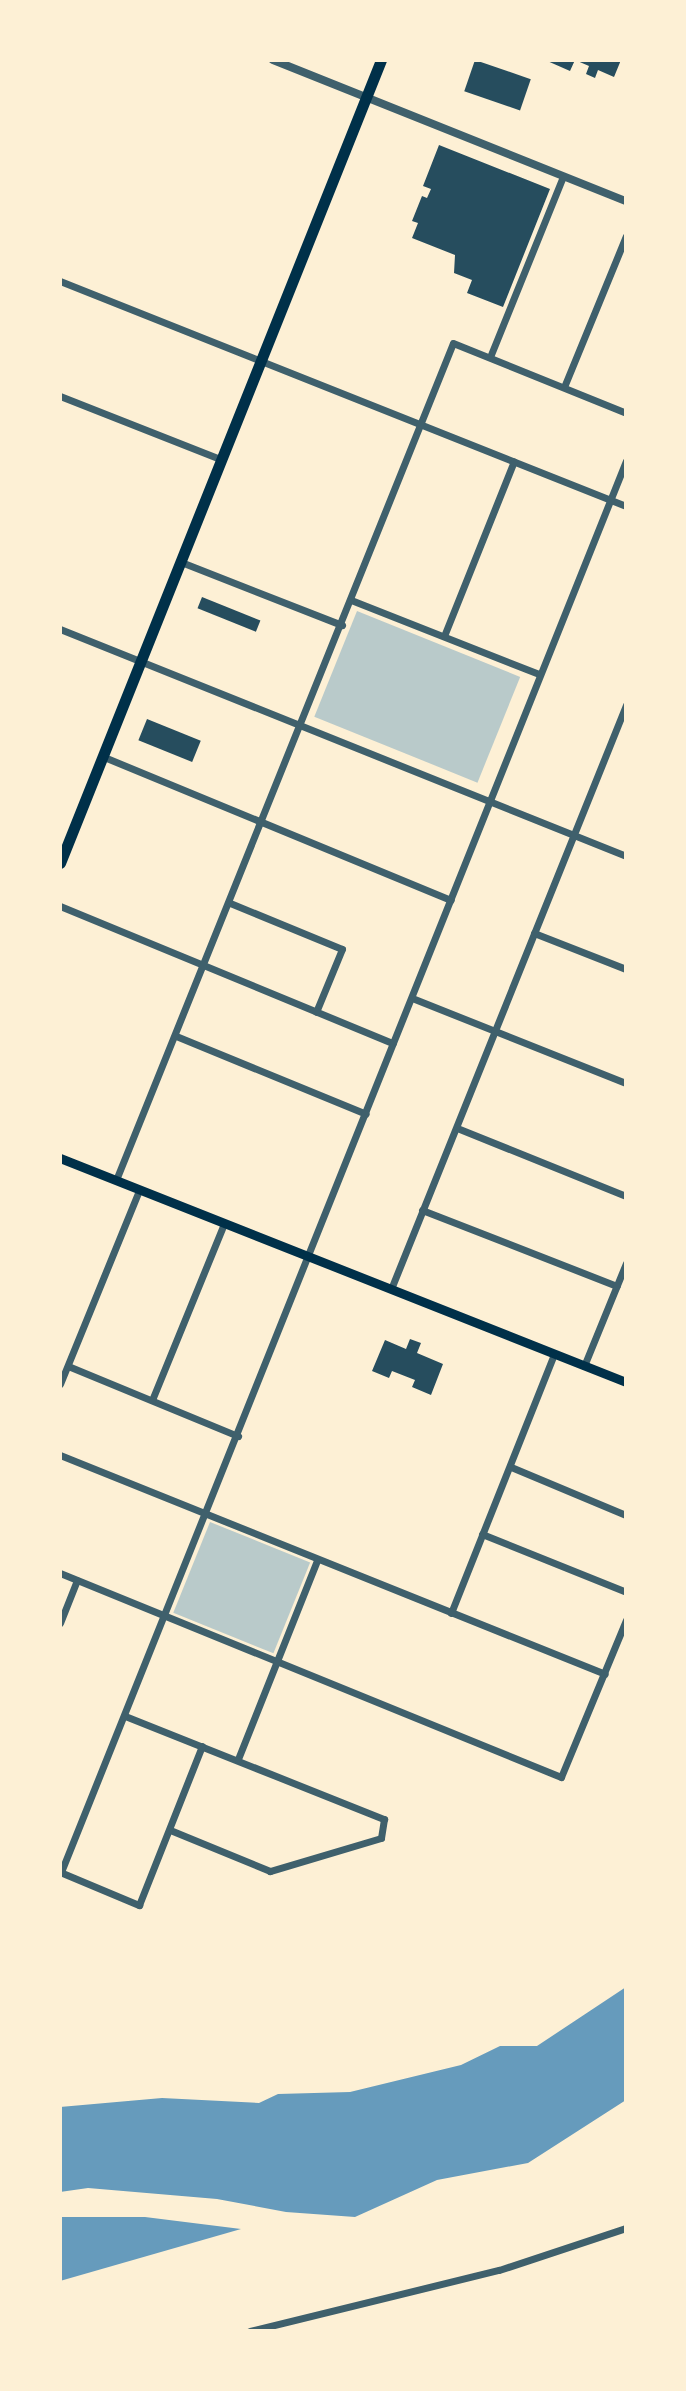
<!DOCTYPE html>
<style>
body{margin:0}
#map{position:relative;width:686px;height:2391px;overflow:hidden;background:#fdf0d5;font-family:Barlow,sans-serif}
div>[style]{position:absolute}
.green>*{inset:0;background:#b9caca;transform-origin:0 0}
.water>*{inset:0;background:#669bbc}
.building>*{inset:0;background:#264d5e;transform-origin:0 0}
.minor>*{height:7px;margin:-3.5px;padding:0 3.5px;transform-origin:3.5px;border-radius:3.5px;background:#3f606c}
.tertiary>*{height:8px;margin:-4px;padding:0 4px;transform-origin:4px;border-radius:4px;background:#3f606c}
.secondary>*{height:9px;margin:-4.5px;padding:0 4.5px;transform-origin:4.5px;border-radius:4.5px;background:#003049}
.trunk>*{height:11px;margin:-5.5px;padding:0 5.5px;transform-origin:5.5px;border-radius:5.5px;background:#003049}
span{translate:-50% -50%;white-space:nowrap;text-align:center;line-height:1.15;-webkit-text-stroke:8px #fdf0d5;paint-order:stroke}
.frame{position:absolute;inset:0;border:62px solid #fdf0d5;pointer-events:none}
</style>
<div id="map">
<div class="green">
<i style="left:357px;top:611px;width:176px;height:114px;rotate:22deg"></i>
<i style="left:210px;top:1522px;width:108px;height:98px;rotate:22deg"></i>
</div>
<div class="water">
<i style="clip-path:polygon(626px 1987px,626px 2100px,528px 2163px,437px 2180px,355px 2217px,286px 2212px,217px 2199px,88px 2188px,60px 2192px,60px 2107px,162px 2098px,259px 2103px,278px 2094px,350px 2092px,461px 2065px,500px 2046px,537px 2046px)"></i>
<i style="clip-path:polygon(60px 2217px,145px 2217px,241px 2229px,60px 2281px)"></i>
</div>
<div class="building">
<i style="left:475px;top:60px;width:59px;height:33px;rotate:19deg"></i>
<i style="clip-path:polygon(545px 60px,621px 60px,614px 77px,598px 70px,595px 78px,586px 74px,589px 66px,575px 60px,570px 71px)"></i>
<i style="clip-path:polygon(439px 145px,550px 189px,503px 307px,467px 293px,472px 280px,454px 273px,455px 255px,412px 238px,418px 223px,412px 221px,422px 196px,427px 198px,431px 189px,423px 186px)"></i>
<i style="left:202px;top:597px;width:63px;height:12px;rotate:22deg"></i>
<i style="left:147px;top:719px;width:58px;height:23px;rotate:22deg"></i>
<i style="clip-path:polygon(410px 1339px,421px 1343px,417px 1353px,443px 1364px,431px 1395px,412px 1387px,415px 1380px,392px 1371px,389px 1378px,372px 1371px,385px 1340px,406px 1349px)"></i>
</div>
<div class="minor">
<i style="left:60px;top:281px;width:609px;rotate:21.68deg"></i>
<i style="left:490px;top:357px;width:195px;rotate:-68deg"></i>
<i style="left:564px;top:387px;width:163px;rotate:-67.7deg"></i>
<i style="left:60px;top:396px;width:172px;rotate:21.5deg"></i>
<i style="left:181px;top:562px;width:173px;rotate:21.4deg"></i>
<i style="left:351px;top:600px;width:202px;rotate:21.5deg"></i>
<i style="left:60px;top:629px;width:610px;rotate:21.85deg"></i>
<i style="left:444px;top:636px;width:188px;rotate:-68.2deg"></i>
<i style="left:104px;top:757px;width:375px;rotate:22.4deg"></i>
<i style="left:230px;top:903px;width:121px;rotate:22.3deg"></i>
<i style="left:342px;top:949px;width:68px;rotate:112.4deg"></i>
<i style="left:60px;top:906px;width:360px;rotate:22.4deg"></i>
<i style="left:534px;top:933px;width:99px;rotate:21.4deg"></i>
<i style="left:412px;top:998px;width:230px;rotate:21.7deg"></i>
<i style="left:176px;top:1036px;width:205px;rotate:22.3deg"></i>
<i style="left:457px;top:1128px;width:182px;rotate:21.9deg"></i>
<i style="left:116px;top:1180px;width:902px;rotate:-68.07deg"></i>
<i style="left:453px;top:343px;width:187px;rotate:22deg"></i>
<i style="left:422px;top:1210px;width:209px;rotate:21.3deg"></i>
<i style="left:391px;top:1289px;width:630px;rotate:-68.08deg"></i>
<i style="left:68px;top:1366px;width:184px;rotate:22.4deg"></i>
<i style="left:584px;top:1366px;width:111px;rotate:-67.8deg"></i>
<i style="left:60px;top:1384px;width:209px;rotate:-67.8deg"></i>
<i style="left:152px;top:1400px;width:190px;rotate:-67.8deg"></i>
<i style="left:60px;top:1455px;width:587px;rotate:21.89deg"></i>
<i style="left:511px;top:1467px;width:125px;rotate:22.7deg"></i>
<i style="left:482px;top:1534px;width:155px;rotate:21.9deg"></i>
<i style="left:60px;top:1573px;width:541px;rotate:22.16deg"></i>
<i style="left:561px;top:1777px;width:170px;rotate:-67.5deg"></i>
<i style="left:451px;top:1613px;width:279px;rotate:-68.3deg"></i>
<i style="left:60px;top:1623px;width:46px;rotate:-68.4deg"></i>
<i style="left:125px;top:1716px;width:279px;rotate:21.7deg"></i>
<i style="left:384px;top:1819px;width:19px;rotate:99deg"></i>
<i style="left:381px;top:1838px;width:116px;rotate:163.4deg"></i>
<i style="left:270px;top:1871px;width:108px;rotate:-157.7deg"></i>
<i style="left:238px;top:1759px;width:214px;rotate:-68.3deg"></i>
<i style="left:60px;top:1872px;width:86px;rotate:22.7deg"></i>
<i style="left:139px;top:1905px;width:171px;rotate:-68.4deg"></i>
<i style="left:61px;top:1872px;width:1520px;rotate:-68.18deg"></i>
<i style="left:250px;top:2331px;width:256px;rotate:-13.8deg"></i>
<i style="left:499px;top:2270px;width:134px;rotate:-18.3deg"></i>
</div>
<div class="tertiary">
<i style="left:273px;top:60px;width:380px;rotate:21.8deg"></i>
</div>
<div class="secondary">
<i style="left:60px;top:1158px;width:609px;rotate:21.59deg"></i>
</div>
<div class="trunk">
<i style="left:60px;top:863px;width:865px;rotate:-68.21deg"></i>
</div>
<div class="frame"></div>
</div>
